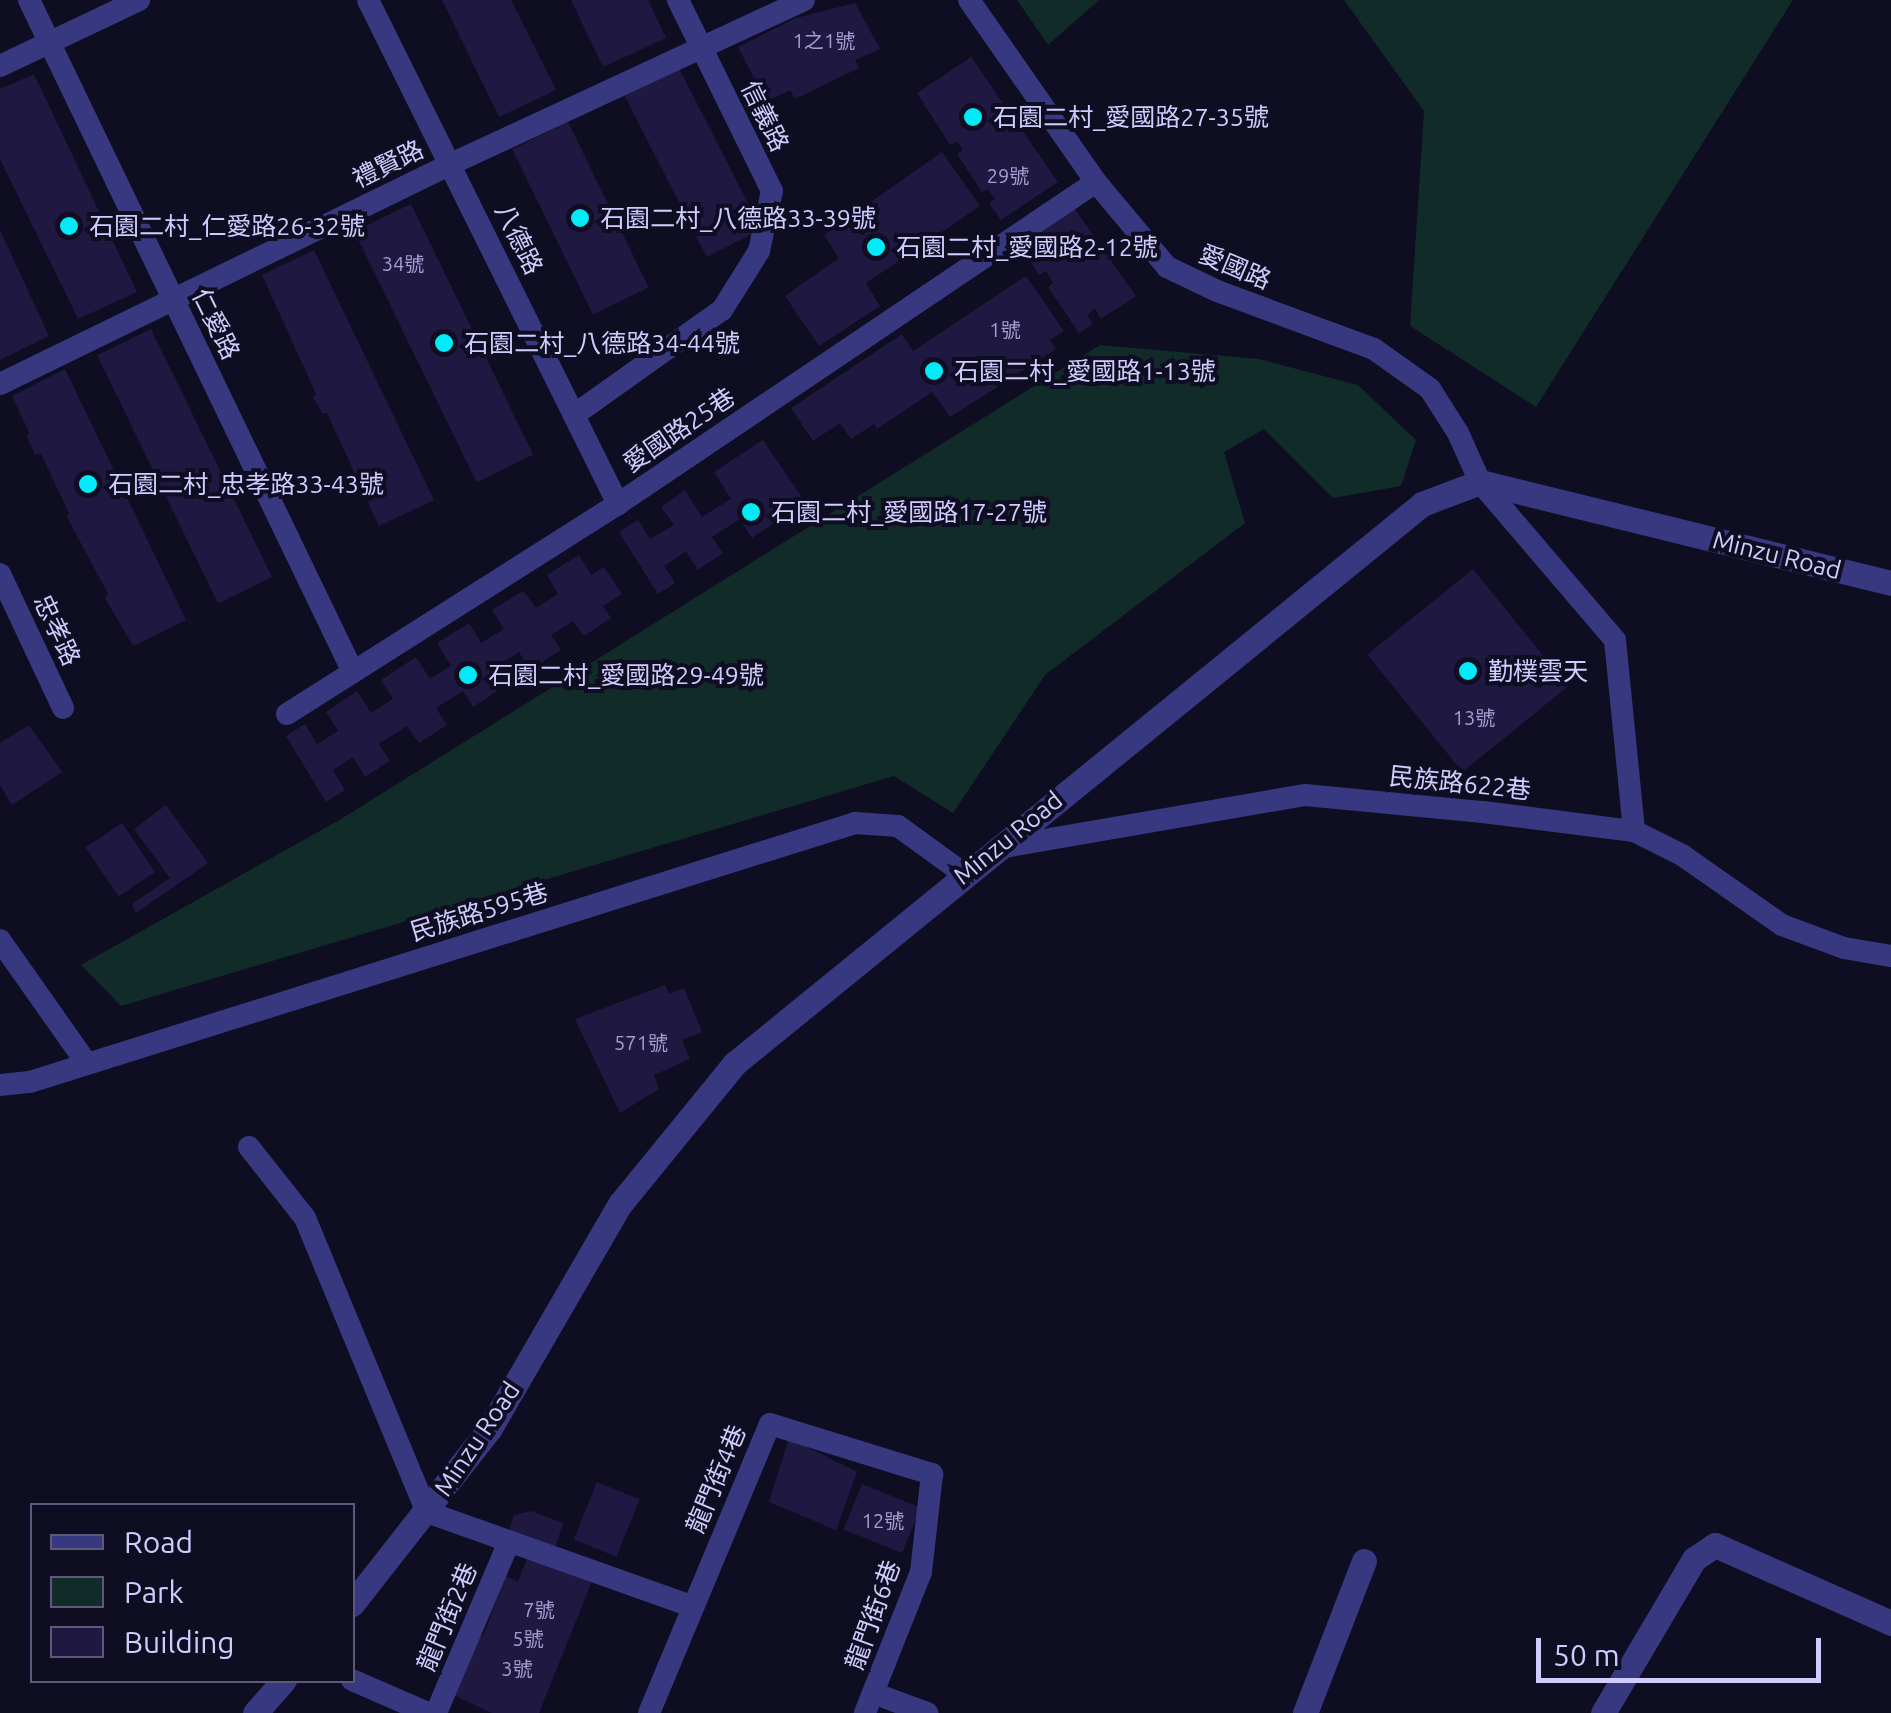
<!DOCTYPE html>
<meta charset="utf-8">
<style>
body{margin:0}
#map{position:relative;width:1891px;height:1713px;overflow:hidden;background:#0f0d21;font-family:Ubuntu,"Noto Sans TC",sans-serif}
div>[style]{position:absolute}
.green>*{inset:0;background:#102b28}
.building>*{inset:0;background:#1f1942;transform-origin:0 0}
.lane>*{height:22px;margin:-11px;padding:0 11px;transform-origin:11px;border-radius:11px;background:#373880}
.street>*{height:25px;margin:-12.5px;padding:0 12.5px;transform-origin:12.5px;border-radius:12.5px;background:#373880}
.dots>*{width:28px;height:28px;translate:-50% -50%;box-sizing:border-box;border:5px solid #0f0d21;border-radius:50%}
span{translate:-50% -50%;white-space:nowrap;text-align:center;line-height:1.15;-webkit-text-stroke:8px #0f0d21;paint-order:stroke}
.number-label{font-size:20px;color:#a49fd0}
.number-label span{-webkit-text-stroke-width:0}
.street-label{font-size:25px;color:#d0ccff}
.poi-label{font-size:25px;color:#d0ccff}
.left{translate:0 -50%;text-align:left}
.legend{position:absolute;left:30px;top:1503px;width:325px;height:180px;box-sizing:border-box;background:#0f0d21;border:2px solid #5c597a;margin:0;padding:12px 18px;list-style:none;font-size:30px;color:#d0ccff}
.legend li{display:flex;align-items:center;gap:20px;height:50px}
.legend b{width:50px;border:2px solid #5c597a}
.scale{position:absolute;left:1536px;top:1638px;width:285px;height:45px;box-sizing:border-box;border:5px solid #d0ccff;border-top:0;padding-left:12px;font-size:30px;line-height:35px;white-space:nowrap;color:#d0ccff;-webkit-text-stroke:8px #0f0d21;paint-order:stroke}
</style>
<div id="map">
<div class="green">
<i style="clip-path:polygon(1017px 0,1099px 0,1048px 45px)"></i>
<i style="clip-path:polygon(1344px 0,1793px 0,1536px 407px,1410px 326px,1424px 111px)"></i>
<i style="clip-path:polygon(1100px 345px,1259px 359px,1358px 385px,1416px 440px,1401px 486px,1333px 498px,1264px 429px,1224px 452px,1245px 523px,1045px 675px,953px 813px,894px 776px,121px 1006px,81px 965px,341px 819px)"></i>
</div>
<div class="building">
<i style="clip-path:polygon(442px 0,511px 0,556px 90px,499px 117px)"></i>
<i style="clip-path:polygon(571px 0,648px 0,666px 38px,603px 67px)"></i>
<i style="clip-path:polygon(855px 3px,880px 49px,855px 60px,859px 68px,795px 99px,790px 90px,766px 102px,738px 47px,796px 18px)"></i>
<i style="clip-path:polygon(971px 57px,1058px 182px,1001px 220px,989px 203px,995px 199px,988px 189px,982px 192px,957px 154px,963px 150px,957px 141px,950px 145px,917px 93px)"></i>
<i style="left:679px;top:68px;width:181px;height:61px;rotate:63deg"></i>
<i style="clip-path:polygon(34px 74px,137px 292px,78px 319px,0 159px,0 89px)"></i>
<i style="left:568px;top:122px;width:184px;height:62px;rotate:64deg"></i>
<i style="clip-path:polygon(942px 152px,980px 206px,866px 283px,880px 306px,819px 346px,785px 296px,839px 258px,824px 235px)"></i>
<i style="left:411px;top:204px;width:279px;height:63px;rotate:64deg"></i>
<i style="clip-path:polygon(1074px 208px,1136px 296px,1101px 319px,1095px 309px,1087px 315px,1093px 324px,1079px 333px,1048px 287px,1053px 283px,1046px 271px,1039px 275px,1021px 246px)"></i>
<i style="clip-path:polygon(0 230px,49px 336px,0 360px)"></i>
<i style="clip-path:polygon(314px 250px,434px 500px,379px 526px,327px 413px,322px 413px,313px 397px,316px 394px,262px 275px)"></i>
<i style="clip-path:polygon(1026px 276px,1064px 331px,1050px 340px,1056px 349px,950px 417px,932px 392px,877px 429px,874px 424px,851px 439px,840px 423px,813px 441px,791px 408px,902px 334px,913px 351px)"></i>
<i style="left:151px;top:329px;width:276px;height:60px;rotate:64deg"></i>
<i style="clip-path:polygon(65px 369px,186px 620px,133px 646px,105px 598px,108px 594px,67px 517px,69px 513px,41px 454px,35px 454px,27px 437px,29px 432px,12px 396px)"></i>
<i style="clip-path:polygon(763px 440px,805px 502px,752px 538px,740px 519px,712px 537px,723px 553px,698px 570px,686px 551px,664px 566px,675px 583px,658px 594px,619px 532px,638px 520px,650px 539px,674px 525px,661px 507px,685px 490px,702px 517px,731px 499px,714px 472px)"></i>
<i style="clip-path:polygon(579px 555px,591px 575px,604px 567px,622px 594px,603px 606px,611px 618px,584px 636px,573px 621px,551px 635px,561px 650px,530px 670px,519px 652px,495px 668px,506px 685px,473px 707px,463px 691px,436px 708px,447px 725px,419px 743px,407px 726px,379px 744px,390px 761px,365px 777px,353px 757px,333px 770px,345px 790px,326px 802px,286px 736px,305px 724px,317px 744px,338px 731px,326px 712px,357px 691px,371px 713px,393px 699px,381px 680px,416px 657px,430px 679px,451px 666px,437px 643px,469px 623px,481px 643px,504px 629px,492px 610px,523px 591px,536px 608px,558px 594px,547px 575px)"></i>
<i style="left:1473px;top:569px;width:151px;height:136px;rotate:51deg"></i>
<i style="clip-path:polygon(29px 725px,62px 772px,12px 805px,0 785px,0 743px)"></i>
<i style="clip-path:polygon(166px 805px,208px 863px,136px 913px,132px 904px,170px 878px,134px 829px)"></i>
<i style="left:122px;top:823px;width:59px;height:44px;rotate:56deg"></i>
<i style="clip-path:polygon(665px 985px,669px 994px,684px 988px,702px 1032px,682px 1040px,690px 1059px,654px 1075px,659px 1089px,620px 1113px,575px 1019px)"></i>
<i style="clip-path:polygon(789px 1438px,857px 1472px,836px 1530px,769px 1502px)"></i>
<i style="left:597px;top:1482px;width:46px;height:62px;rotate:22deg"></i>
<i style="left:862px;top:1484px;width:63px;height:49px;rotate:22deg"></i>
<i style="clip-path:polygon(531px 1511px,563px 1523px,555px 1549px,509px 1531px,514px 1515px)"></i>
<i style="clip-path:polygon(528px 1556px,592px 1581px,539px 1713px,492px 1713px,451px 1694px,478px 1634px,483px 1636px,506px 1576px,518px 1582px)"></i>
</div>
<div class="lane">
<i style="left:29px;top:0;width:746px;rotate:64.26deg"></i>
<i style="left:368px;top:0;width:563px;rotate:63.62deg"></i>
<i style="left:969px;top:0;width:222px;rotate:55.1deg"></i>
<i style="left:1096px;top:182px;width:111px;rotate:50.1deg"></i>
<i style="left:1167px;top:267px;width:55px;rotate:25.6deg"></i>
<i style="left:1217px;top:291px;width:167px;rotate:20.3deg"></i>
<i style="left:1374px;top:349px;width:69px;rotate:35.5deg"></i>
<i style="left:1430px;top:389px;width:52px;rotate:57.5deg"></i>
<i style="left:1458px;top:433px;width:54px;rotate:65.8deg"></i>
<i style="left:1480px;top:482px;width:208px;rotate:49.5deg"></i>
<i style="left:1615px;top:640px;width:192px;rotate:84.3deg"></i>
<i style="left:0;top:66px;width:154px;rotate:-25.4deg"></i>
<i style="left:0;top:384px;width:502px;rotate:-26deg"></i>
<i style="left:451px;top:164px;width:389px;rotate:-24.9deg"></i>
<i style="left:574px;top:415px;width:181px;rotate:-35.4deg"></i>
<i style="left:722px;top:310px;width:70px;rotate:-57.9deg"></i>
<i style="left:759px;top:251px;width:61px;rotate:-77.8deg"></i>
<i style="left:772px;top:191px;width:213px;rotate:-116.2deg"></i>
<i style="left:0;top:574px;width:148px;rotate:64.8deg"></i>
<i style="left:287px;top:714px;width:392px;rotate:-32.4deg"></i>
<i style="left:618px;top:504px;width:576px;rotate:-33.97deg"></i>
<i style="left:998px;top:848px;width:312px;rotate:-9.8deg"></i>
<i style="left:1305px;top:795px;width:179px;rotate:5.5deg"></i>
<i style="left:1483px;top:812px;width:152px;rotate:7.2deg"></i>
<i style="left:1634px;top:831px;width:54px;rotate:26.6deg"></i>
<i style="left:1682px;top:855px;width:122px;rotate:35deg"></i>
<i style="left:1782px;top:925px;width:66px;rotate:20.4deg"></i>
<i style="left:1844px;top:948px;width:48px;rotate:9.7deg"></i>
<i style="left:0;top:940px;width:151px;rotate:54.9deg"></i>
<i style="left:0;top:1085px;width:30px;rotate:-6deg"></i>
<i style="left:30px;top:1082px;width:865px;rotate:-17.43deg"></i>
<i style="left:855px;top:823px;width:43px;rotate:4deg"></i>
<i style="left:898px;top:826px;width:82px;rotate:36deg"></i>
<i style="left:249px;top:1147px;width:90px;rotate:51.7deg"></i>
<i style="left:305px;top:1218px;width:318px;rotate:67.5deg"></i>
<i style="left:427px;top:1512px;width:280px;rotate:19.6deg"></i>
<i style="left:352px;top:1680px;width:83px;rotate:23.5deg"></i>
<i style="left:873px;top:1693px;width:58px;rotate:20.3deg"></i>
<i style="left:436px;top:1713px;width:186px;rotate:-66.9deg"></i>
<i style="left:649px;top:1713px;width:313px;rotate:-67.3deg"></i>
<i style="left:770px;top:1424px;width:170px;rotate:17.2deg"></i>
<i style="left:932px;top:1474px;width:99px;rotate:96.4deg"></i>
<i style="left:921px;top:1572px;width:152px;rotate:111.7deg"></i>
</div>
<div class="street">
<i style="left:352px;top:1604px;width:224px;rotate:-51.9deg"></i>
<i style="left:490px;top:1428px;width:259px;rotate:-59.9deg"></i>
<i style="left:620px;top:1204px;width:181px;rotate:-50.8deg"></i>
<i style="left:734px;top:1064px;width:887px;rotate:-39.14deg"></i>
<i style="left:1422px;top:504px;width:62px;rotate:-20.8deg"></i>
<i style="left:1480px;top:482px;width:423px;rotate:13.8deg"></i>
<i style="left:255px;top:1713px;width:44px;rotate:-48.7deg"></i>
<i style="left:1305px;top:1713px;width:163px;rotate:-68.8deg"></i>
<i style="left:1603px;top:1713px;width:179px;rotate:-59.4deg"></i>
<i style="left:1694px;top:1559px;width:25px;rotate:-34deg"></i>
<i style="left:1715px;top:1545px;width:193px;rotate:23.9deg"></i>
</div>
<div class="dots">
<i style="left:973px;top:117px;background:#00eaf7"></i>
<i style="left:580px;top:218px;background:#00eaf7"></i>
<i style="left:69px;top:226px;background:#00eaf7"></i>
<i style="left:876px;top:247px;background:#00eaf7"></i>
<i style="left:444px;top:343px;background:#00eaf7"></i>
<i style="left:934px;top:371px;background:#00eaf7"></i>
<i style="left:88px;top:484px;background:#00eaf7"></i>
<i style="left:751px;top:512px;background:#00eaf7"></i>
<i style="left:1468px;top:671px;background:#00eaf7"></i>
<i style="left:468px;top:675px;background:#00eaf7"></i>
</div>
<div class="number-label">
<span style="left:824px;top:40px">1之1號</span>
<span style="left:1008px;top:175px">29號</span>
<span style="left:403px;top:263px">34號</span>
<span style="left:1005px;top:329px">1號</span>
<span style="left:1474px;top:717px">13號</span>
<span style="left:641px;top:1042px">571號</span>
<span style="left:883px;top:1520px">12號</span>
<span style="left:539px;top:1609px">7號</span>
<span style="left:528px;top:1638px">5號</span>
<span style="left:517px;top:1668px">3號</span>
</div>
<div class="street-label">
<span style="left:765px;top:116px;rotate:64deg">信義路</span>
<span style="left:388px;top:164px;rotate:-26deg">禮賢路</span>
<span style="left:519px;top:239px;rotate:64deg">八德路</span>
<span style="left:1235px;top:267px;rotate:23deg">愛國路</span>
<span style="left:216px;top:324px;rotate:64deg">仁愛路</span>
<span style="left:679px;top:430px;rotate:-34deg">愛國路25巷</span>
<span style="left:1777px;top:555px;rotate:14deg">Minzu Road</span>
<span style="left:57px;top:630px;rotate:65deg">忠孝路</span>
<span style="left:1460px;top:783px;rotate:6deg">民族路622巷</span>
<span style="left:1008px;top:838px;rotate:-39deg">Minzu Road</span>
<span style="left:479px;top:912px;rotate:-17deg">民族路595巷</span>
<span style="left:477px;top:1439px;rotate:-56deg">Minzu Road</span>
<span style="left:716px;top:1479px;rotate:-67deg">龍門街4巷</span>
<span style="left:873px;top:1615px;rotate:-70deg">龍門街6巷</span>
<span style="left:447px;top:1617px;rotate:-67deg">龍門街2巷</span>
</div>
<div class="poi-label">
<span class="left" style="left:993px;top:117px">石園二村_愛國路27-35號</span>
<span class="left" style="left:600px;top:218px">石園二村_八德路33-39號</span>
<span class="left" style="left:89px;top:226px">石園二村_仁愛路26-32號</span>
<span class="left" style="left:896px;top:247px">石園二村_愛國路2-12號</span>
<span class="left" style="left:464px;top:343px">石園二村_八德路34-44號</span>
<span class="left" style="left:954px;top:371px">石園二村_愛國路1-13號</span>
<span class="left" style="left:108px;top:484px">石園二村_忠孝路33-43號</span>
<span class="left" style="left:771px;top:512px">石園二村_愛國路17-27號</span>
<span class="left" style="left:1488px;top:671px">勤樸雲天</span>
<span class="left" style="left:488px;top:675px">石園二村_愛國路29-49號</span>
</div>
<ul class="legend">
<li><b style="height:12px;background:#373880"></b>Road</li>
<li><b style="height:28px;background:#102b28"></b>Park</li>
<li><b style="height:28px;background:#1f1942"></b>Building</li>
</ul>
<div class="scale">50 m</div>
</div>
